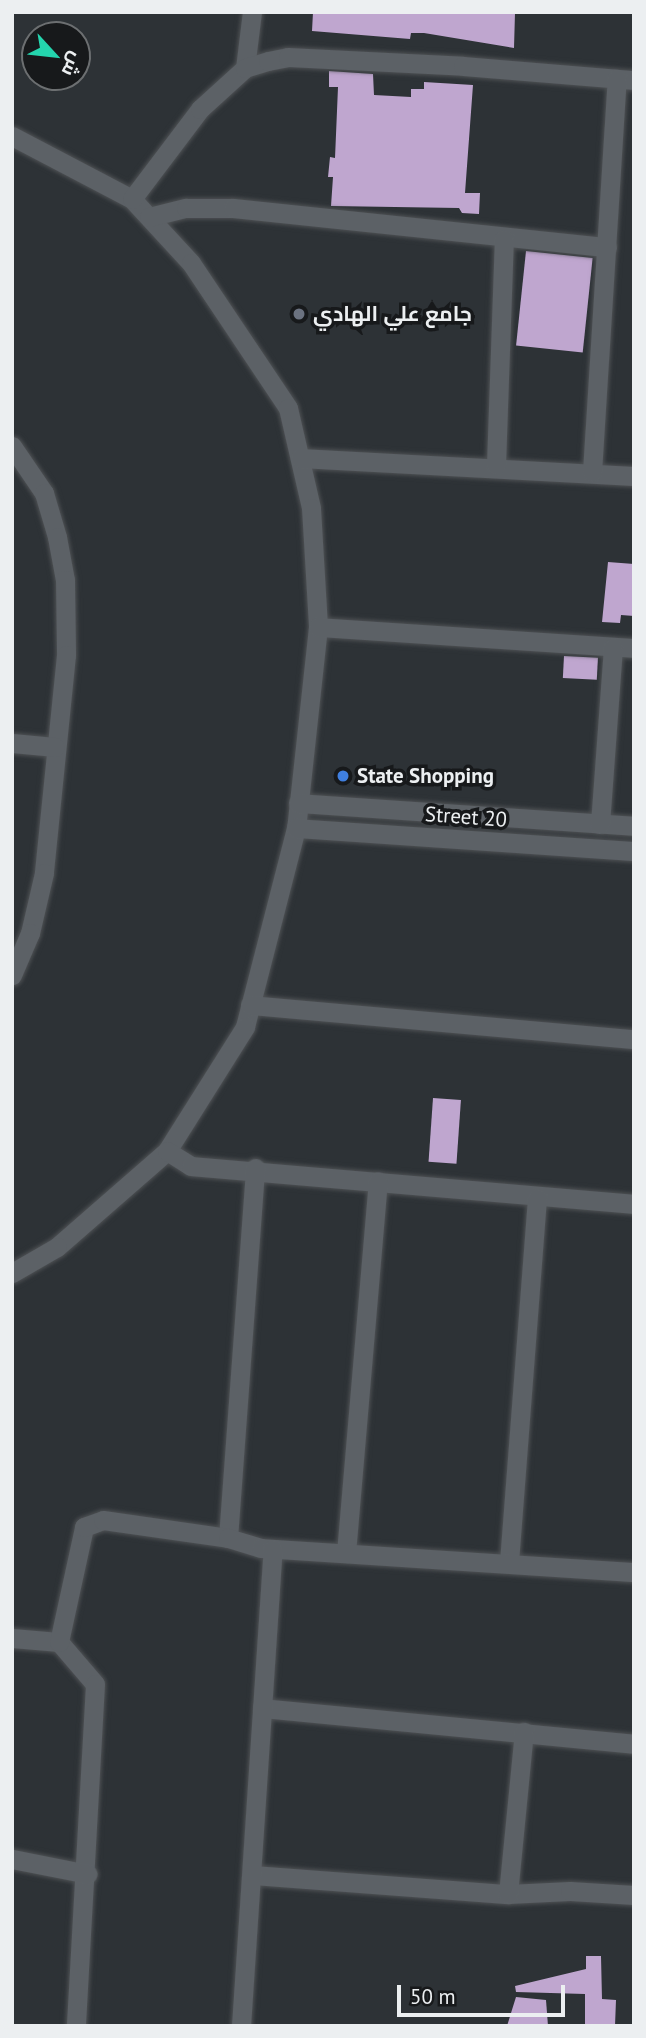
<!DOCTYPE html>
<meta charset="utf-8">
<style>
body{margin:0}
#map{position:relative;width:646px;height:2038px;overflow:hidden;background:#2d3236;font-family:"PT Sans",Cairo,sans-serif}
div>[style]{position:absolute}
.building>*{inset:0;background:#bfa6cf;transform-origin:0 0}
.roads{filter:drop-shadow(0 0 2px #4e5154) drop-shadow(0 0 2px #4e5154)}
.street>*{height:19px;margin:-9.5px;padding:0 9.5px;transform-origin:9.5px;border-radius:9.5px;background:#5c6166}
.dots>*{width:19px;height:19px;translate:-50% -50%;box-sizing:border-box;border:4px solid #17191b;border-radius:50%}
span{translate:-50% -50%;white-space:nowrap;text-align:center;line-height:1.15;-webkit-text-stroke:7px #17191b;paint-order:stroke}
.poi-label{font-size:21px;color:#eceff1;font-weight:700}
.left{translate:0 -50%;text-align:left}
.street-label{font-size:21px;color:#eceff1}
.frame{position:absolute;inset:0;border:14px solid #eceff1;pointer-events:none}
.north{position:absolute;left:21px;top:21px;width:70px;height:70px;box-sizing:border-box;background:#17191b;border:2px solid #6c6f71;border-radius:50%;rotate:117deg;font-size:19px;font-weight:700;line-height:28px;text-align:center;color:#eceff1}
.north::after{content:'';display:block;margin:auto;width:24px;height:32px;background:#24d5ae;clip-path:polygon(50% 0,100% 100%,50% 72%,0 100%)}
.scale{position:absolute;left:397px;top:1985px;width:168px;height:32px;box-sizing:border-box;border:4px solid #eceff1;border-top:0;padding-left:9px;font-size:21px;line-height:24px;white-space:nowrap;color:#eceff1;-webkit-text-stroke:5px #17191b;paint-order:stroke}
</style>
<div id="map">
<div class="building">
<i style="clip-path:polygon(313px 12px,515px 13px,514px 48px,424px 33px,411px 33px,410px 39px,312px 31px)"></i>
<i style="clip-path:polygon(329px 71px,373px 74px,374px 95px,411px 97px,411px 89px,424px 89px,424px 82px,473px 85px,465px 193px,480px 193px,479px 214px,462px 213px,459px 208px,331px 206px,333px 177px,328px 177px,330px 157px,335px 158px,338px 87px,329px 87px)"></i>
<i style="left:526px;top:251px;width:67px;height:95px;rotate:6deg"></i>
<i style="clip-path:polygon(608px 562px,634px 564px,634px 616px,621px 615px,620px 623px,602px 622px)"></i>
<i style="left:564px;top:656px;width:34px;height:22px;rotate:3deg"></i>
<i style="left:433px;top:1098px;width:28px;height:64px;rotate:4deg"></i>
<i style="clip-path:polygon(586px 1956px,601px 1956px,602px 1999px,616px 2000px,615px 2026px,585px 2026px,585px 1994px,516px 1992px,515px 1986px,586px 1969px)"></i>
<i style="clip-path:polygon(516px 1997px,546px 2000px,548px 2026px,507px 2026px)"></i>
</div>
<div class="roads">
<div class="street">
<i style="left:245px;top:68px;width:56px;rotate:-82.9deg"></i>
<i style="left:12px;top:136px;width:136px;rotate:27.7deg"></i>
<i style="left:132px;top:199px;width:87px;rotate:47.3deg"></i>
<i style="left:191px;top:263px;width:174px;rotate:56.2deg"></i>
<i style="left:288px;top:408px;width:103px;rotate:77deg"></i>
<i style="left:311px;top:508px;width:119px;rotate:86.6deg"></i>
<i style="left:318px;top:627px;width:202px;rotate:96.2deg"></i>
<i style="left:296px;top:828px;width:205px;rotate:104.4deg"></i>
<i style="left:245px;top:1027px;width:146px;rotate:122.2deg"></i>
<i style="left:167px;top:1151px;width:146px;rotate:138.9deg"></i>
<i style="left:57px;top:1247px;width:52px;rotate:150deg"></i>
<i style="left:132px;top:199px;width:113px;rotate:-52.9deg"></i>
<i style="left:200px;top:109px;width:61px;rotate:-42.3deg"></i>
<i style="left:245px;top:68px;width:24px;rotate:-17deg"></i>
<i style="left:268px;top:61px;width:20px;rotate:-11deg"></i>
<i style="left:288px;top:57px;width:175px;rotate:2.9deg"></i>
<i style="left:463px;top:66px;width:172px;rotate:4.7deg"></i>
<i style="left:149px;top:217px;width:38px;rotate:-14deg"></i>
<i style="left:186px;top:208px;width:47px"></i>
<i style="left:233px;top:208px;width:376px;rotate:6deg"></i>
<i style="left:12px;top:446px;width:57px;rotate:55.8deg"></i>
<i style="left:44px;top:493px;width:46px;rotate:73.5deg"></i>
<i style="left:57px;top:537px;width:44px;rotate:79.5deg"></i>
<i style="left:65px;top:580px;width:75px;rotate:89.2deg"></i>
<i style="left:66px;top:655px;width:219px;rotate:95.8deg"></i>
<i style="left:44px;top:873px;width:62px;rotate:103.1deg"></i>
<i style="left:30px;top:933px;width:46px;rotate:113.2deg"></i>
<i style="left:300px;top:458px;width:334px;rotate:3.1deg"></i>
<i style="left:496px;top:465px;width:226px;rotate:-88deg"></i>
<i style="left:592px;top:472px;width:394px;rotate:-86.4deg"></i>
<i style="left:318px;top:627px;width:317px;rotate:3.8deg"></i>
<i style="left:12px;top:743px;width:43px;rotate:5.3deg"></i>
<i style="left:298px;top:803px;width:337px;rotate:3.9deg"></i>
<i style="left:600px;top:824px;width:177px;rotate:-85.8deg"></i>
<i style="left:296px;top:828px;width:339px;rotate:3.9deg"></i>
<i style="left:250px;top:1005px;width:386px;rotate:5.1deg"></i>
<i style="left:167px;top:1151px;width:28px;rotate:32deg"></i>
<i style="left:191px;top:1166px;width:445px;rotate:4.9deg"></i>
<i style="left:228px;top:1538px;width:371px;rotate:-85.8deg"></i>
<i style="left:346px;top:1553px;width:373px;rotate:-85.1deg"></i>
<i style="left:509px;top:1562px;width:365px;rotate:-85.6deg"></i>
<i style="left:12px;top:1638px;width:47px;rotate:4.9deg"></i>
<i style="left:59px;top:1642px;width:55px;rotate:49.4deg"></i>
<i style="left:95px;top:1684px;width:343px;rotate:93.2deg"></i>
<i style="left:59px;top:1642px;width:118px;rotate:-77.7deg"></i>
<i style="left:84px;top:1527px;width:20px;rotate:-20deg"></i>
<i style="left:103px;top:1520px;width:126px;rotate:8.2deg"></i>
<i style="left:228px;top:1538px;width:34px;rotate:17deg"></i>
<i style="left:261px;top:1548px;width:374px;rotate:3.7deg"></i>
<i style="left:262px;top:1708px;width:374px;rotate:5.5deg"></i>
<i style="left:12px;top:1859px;width:77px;rotate:11.2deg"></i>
<i style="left:253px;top:1875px;width:256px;rotate:4.3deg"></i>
<i style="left:508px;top:1894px;width:62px;rotate:-2.8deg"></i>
<i style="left:570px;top:1891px;width:64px;rotate:3.6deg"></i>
<i style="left:508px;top:1894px;width:163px;rotate:-84.4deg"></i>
<i style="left:241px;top:2026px;width:478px;rotate:-86.2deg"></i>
</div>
</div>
<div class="dots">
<i style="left:299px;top:314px;background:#6b7280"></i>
<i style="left:343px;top:776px;background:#3f7fe0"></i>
</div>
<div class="poi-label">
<span class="left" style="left:313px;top:314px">جامع علي الهادي</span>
<span class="left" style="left:357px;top:776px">State Shopping</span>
</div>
<div class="street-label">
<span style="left:466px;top:817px;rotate:4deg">Street 20</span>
</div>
<div class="frame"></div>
<div class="north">ش</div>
<div class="scale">50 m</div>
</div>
